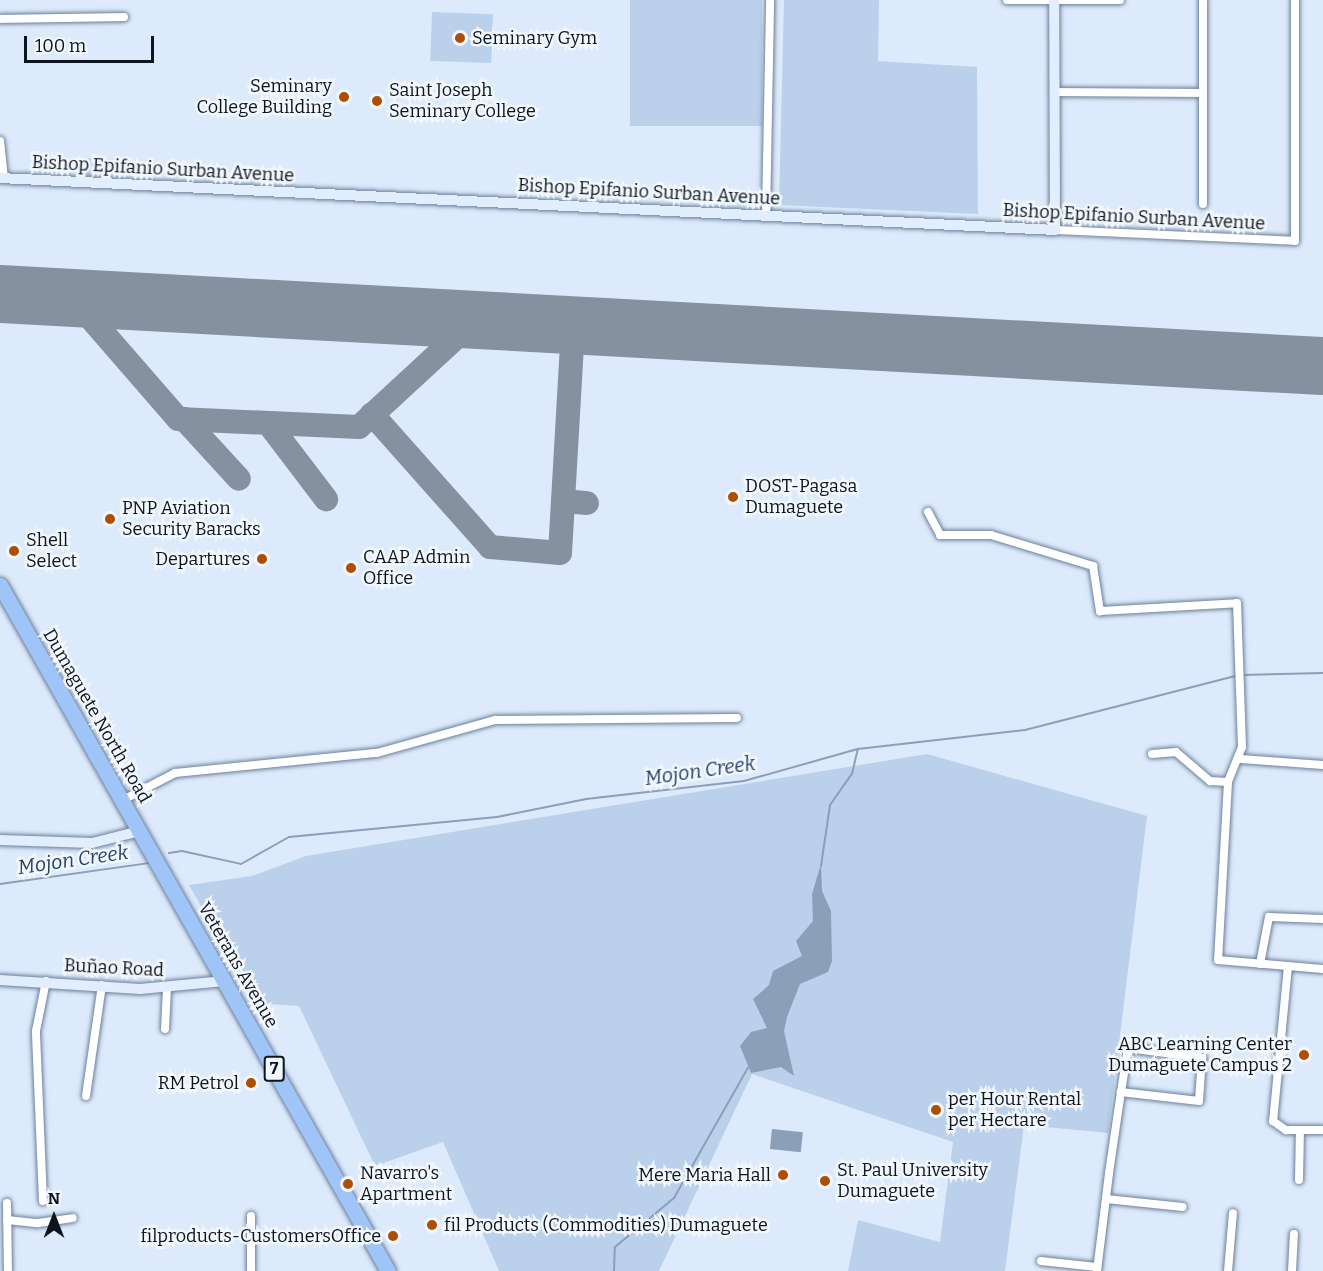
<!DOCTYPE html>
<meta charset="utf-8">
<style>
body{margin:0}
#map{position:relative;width:1323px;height:1271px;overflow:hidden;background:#ddeafc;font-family:Bitter,serif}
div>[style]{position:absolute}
.green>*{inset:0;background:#bbd0eb;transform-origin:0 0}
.water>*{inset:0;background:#8b9fb9;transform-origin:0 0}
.stream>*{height:2px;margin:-1px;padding:0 1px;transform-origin:1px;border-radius:1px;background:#8b9fb9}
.taxiway>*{height:24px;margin:-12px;padding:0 12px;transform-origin:12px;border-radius:12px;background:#86919f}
.runway>*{height:58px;margin:-29px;padding:0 29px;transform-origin:29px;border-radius:29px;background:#86919f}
.roads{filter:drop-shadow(0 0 2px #6c809a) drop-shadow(0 0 2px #6c809a)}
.street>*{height:8px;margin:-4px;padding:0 4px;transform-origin:4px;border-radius:4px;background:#fff}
.secondary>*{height:10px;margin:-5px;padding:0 5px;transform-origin:5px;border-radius:5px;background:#e2edfd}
.highway>*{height:15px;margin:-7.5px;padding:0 7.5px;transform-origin:7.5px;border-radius:7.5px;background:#9fc4f7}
.dots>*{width:16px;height:16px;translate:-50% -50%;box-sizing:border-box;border:3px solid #f2f7fd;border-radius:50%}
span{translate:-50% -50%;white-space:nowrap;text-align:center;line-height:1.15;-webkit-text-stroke:5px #f2f7fd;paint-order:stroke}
.shield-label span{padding:2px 4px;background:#f2f7fd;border:2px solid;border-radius:4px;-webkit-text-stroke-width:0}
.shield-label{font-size:16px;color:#0c141d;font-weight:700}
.poi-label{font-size:18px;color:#0c141d}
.left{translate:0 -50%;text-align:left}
.right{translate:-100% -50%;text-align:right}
.street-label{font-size:18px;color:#0c141d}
.water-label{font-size:20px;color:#254268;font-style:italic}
.north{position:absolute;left:24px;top:1187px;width:60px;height:60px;-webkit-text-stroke:4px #f2f7fd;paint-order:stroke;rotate:0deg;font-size:16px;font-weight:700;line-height:24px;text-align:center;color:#0c141d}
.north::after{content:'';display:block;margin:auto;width:21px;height:27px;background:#0c141d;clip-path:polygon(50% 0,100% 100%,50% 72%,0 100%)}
.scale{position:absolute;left:24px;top:36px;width:130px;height:27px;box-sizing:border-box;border:3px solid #0c141d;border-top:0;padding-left:8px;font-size:18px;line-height:21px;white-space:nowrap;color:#0c141d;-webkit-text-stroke:4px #f2f7fd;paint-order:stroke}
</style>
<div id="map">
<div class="green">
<i style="left:630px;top:0;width:132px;height:126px"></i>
<i style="clip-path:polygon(784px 0,879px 0,878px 61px,977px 67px,978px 214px,779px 205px)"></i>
<i style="left:432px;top:12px;width:61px;height:49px;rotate:2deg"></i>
<i style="left:85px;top:158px;width:36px;height:18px;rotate:3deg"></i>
<i style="clip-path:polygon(927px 754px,1147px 816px,1108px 1133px,1024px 1125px,1005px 1271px,848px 1271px,858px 1220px,940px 1242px,953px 1142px,752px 1074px,659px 1271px,499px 1271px,443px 1142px,375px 1166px,299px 1006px,255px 1003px,189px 885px,252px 876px,306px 856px)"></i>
</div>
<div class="water">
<i style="clip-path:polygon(821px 864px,822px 891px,831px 911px,832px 961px,828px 972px,800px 984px,787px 1017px,784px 1031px,794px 1076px,781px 1067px,751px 1073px,740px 1046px,751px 1032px,767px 1028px,753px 999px,769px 985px,773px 971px,802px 956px,796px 941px,813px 921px,812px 894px)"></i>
<i style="left:772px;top:1129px;width:31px;height:20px;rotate:6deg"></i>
</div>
<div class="stream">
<i style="left:1243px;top:675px;width:80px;rotate:-1.4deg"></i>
<i style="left:169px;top:853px;width:13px;rotate:-9deg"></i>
<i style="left:182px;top:851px;width:60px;rotate:12.4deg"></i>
<i style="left:241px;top:864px;width:55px;rotate:-29.4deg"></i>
<i style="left:289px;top:837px;width:209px;rotate:-5.5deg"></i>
<i style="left:497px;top:817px;width:91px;rotate:-11.4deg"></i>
<i style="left:586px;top:799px;width:159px;rotate:-6.5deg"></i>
<i style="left:744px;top:781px;width:118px;rotate:-15.7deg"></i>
<i style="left:858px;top:749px;width:168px;rotate:-6.5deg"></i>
<i style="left:1025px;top:730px;width:217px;rotate:-14.4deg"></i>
<i style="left:821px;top:866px;width:62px;rotate:-81.6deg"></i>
<i style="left:830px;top:805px;width:38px;rotate:-55deg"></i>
<i style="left:852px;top:774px;width:26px;rotate:-77deg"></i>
<i style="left:0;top:884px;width:150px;rotate:-8deg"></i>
<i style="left:614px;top:1271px;width:24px;rotate:-88deg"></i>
<i style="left:615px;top:1247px;width:77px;rotate:-39.7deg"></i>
<i style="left:674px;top:1198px;width:150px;rotate:-60.4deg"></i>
</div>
<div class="taxiway">
<i style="left:73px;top:298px;width:160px;rotate:49deg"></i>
<i style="left:178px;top:419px;width:181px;rotate:2.5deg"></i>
<i style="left:359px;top:427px;width:158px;rotate:-42.7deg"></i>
<i style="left:372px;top:414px;width:178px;rotate:48.4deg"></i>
<i style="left:490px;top:547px;width:70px;rotate:4.9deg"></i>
<i style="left:560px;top:553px;width:227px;rotate:-86.7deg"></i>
<i style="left:184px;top:419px;width:81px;rotate:47.5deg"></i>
<i style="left:268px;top:423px;width:96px;rotate:52.7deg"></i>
<i style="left:563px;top:501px;width:24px;rotate:5deg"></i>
</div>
<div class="runway">
<i style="left:0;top:294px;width:1325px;rotate:3.12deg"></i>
</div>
<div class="roads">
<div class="street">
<i style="left:1007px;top:0;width:113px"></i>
<i style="left:0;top:19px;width:124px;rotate:-0.9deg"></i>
<i style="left:1054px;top:92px;width:146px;rotate:0.4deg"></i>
<i style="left:0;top:141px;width:37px;rotate:84deg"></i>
<i style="left:1203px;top:204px;width:204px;rotate:-90deg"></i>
<i style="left:766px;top:215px;width:215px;rotate:-88.9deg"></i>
<i style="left:1055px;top:230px;width:240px;rotate:2.6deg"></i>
<i style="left:1295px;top:241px;width:241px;rotate:-90deg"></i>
<i style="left:928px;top:512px;width:26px;rotate:62deg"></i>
<i style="left:940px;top:535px;width:51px"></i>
<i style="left:991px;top:535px;width:107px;rotate:16.9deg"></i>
<i style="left:1093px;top:566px;width:46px;rotate:81.2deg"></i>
<i style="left:1100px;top:611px;width:137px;rotate:-3.3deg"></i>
<i style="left:1237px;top:603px;width:144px;rotate:88deg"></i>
<i style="left:1242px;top:747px;width:38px;rotate:112deg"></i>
<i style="left:1228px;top:782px;width:178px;rotate:93.2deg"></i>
<i style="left:1218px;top:960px;width:105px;rotate:4.9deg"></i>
<i style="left:1152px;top:754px;width:24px;rotate:-5deg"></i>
<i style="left:1176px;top:752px;width:45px;rotate:40.5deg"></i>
<i style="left:1210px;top:781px;width:18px;rotate:3deg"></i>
<i style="left:1241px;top:759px;width:82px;rotate:4.2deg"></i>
<i style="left:123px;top:800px;width:59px;rotate:-27.4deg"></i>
<i style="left:175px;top:773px;width:203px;rotate:-5.7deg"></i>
<i style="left:377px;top:753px;width:123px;rotate:-15.6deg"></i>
<i style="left:495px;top:720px;width:242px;rotate:-0.5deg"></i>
<i style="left:1260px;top:964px;width:48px;rotate:-79.2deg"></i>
<i style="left:1269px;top:917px;width:54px;rotate:2.1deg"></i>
<i style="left:1288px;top:966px;width:156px;rotate:95.5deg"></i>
<i style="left:1273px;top:1121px;width:16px;rotate:35deg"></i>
<i style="left:1286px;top:1130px;width:37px"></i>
<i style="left:165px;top:1029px;width:41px;rotate:-87.2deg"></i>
<i style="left:86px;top:1096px;width:112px;rotate:-81.8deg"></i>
<i style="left:1299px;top:1180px;width:50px;rotate:-88.9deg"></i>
<i style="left:1106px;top:1199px;width:77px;rotate:5.9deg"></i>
<i style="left:43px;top:1201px;width:170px;rotate:-92.4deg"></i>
<i style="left:36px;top:1031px;width:51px;rotate:-78.7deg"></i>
<i style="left:7px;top:1203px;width:68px;rotate:89.2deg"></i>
<i style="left:251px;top:1216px;width:55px;rotate:90deg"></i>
<i style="left:7px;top:1220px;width:31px;rotate:6deg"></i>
<i style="left:38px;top:1223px;width:35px;rotate:-8deg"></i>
<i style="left:1041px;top:1261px;width:56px;rotate:6.1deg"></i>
<i style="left:1097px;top:1271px;width:99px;rotate:-83deg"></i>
<i style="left:1109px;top:1173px;width:82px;rotate:-81.6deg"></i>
<i style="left:1121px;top:1092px;width:45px;rotate:-81deg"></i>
<i style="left:1128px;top:1048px;width:75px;rotate:7.7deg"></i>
<i style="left:1202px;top:1058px;width:43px;rotate:94deg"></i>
<i style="left:1199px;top:1101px;width:79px;rotate:-173.4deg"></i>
<i style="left:1228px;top:1271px;width:58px;rotate:-85.1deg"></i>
<i style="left:1292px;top:1271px;width:37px;rotate:-87deg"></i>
</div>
<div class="secondary">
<i style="left:0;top:178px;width:1056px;rotate:2.82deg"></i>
<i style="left:1055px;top:230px;width:230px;rotate:-90.2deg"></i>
<i style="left:0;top:840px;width:92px;rotate:1.9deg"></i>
<i style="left:92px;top:843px;width:49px;rotate:-14deg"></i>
<i style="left:0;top:980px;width:140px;rotate:3.7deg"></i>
<i style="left:140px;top:989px;width:85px;rotate:-5.4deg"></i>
</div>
<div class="highway">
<i style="left:0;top:585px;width:788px;rotate:60.51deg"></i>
</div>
</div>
<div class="dots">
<i style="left:460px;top:38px;background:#ad4e00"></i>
<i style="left:344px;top:97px;background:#ad4e00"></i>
<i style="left:377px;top:101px;background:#ad4e00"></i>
<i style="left:733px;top:497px;background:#ad4e00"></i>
<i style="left:110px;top:519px;background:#ad4e00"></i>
<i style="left:14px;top:551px;background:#ad4e00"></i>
<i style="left:262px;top:559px;background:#ad4e00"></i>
<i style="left:351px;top:568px;background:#ad4e00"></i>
<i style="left:1304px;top:1055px;background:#ad4e00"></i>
<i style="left:251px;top:1083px;background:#ad4e00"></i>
<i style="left:936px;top:1110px;background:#ad4e00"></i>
<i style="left:783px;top:1175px;background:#ad4e00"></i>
<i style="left:825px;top:1181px;background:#ad4e00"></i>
<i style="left:348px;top:1184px;background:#ad4e00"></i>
<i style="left:432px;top:1225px;background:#ad4e00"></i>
<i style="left:393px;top:1236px;background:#ad4e00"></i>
</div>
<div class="shield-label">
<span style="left:274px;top:1069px">7</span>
</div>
<div class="poi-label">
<span class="left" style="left:472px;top:38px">Seminary Gym</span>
<span class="right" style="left:332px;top:97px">Seminary<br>College Building</span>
<span class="left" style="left:389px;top:101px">Saint Joseph<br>Seminary College</span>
<span class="left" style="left:745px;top:497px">DOST-Pagasa<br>Dumaguete</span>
<span class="left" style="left:122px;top:519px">PNP Aviation<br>Security Baracks</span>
<span class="left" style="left:26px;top:551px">Shell<br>Select</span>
<span class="left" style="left:363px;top:568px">CAAP Admin<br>Office</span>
<span class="right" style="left:250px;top:559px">Departures</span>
<span class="right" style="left:1292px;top:1055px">ABC Learning Center<br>Dumaguete Campus 2</span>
<span class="right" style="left:239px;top:1083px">RM Petrol</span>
<span class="left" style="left:948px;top:1110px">per Hour Rental<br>per Hectare</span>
<span class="left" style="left:837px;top:1181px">St. Paul University<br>Dumaguete</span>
<span class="left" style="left:360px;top:1184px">Navarro's<br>Apartment</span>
<span class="right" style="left:771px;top:1175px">Mere Maria Hall</span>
<span class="left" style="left:444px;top:1225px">fil Products (Commodities) Dumaguete</span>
<span class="right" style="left:381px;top:1236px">filproducts-CustomersOffice</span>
</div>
<div class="street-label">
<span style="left:163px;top:169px;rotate:3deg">Bishop Epifanio Surban Avenue</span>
<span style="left:649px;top:192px;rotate:3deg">Bishop Epifanio Surban Avenue</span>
<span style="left:1134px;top:217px;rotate:3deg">Bishop Epifanio Surban Avenue</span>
<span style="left:97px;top:716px;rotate:60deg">Dumaguete North Road</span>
<span style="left:238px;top:965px;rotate:60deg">Veterans Avenue</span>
<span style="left:114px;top:968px;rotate:3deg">Buñao Road</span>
</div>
<div class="water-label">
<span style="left:700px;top:771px;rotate:-8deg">Mojon Creek</span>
<span style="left:73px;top:860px;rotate:-8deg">Mojon Creek</span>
</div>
<div class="north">N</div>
<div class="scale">100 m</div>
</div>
